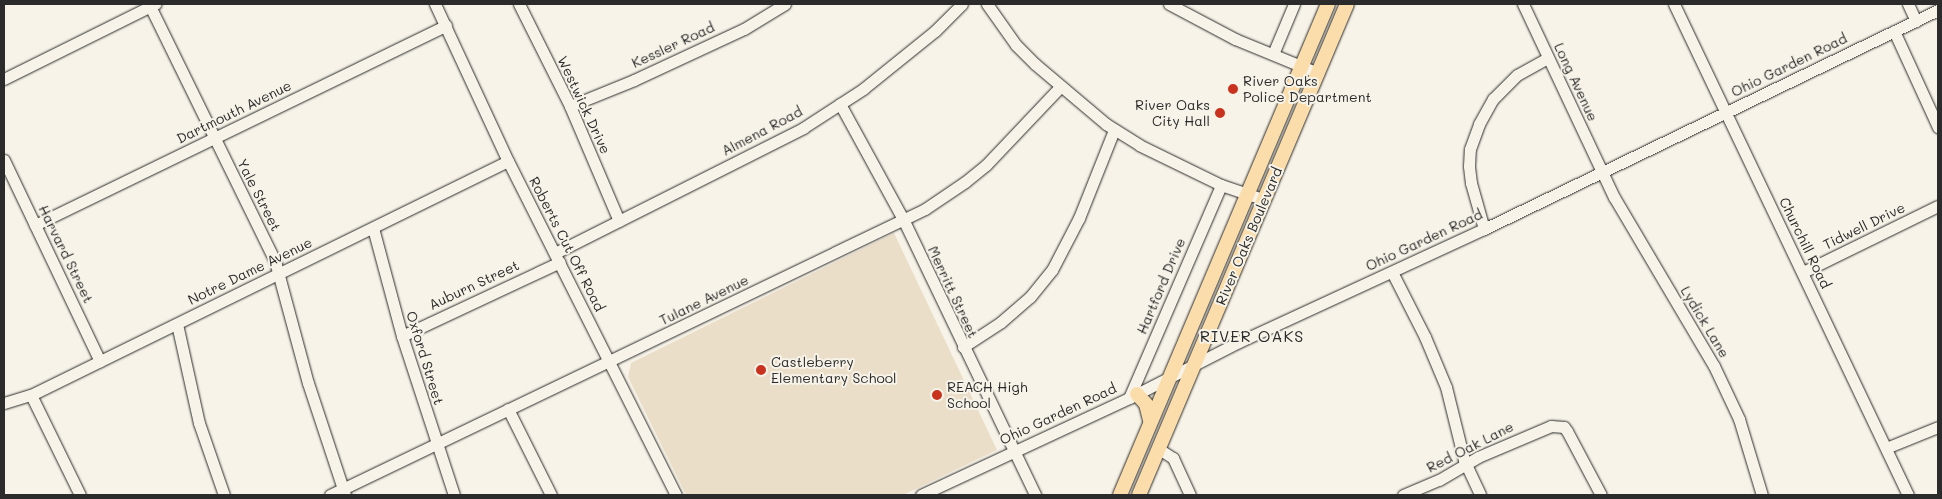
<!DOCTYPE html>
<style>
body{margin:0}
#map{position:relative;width:1942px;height:499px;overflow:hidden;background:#f7f3e8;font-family:Mali,sans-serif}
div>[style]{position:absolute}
.built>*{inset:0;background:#ebdec9}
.roads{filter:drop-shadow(0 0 1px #2b2b2b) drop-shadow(0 0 1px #2b2b2b)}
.minor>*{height:11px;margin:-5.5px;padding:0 5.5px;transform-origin:5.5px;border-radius:5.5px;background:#f7f3e8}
.major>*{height:14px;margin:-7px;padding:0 7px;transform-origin:7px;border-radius:7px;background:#fbddab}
.dots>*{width:14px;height:14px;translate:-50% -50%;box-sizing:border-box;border:2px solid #f7f3e8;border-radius:50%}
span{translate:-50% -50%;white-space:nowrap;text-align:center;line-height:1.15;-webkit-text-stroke:4px #f7f3e8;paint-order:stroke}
.street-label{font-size:14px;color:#2b2b2b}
.poi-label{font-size:14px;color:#2b2b2b}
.left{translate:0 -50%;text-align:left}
.right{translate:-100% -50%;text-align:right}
.quarter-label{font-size:16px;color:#2b2b2b;letter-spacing:1px}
.frame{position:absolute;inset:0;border:5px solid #2b2b2b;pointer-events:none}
</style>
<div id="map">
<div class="built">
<i style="clip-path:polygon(894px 233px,997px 450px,903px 495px,686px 495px,628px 377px,631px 363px)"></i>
</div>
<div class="roads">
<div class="minor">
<i style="left:149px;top:4px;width:286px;rotate:63.9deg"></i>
<i style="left:275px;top:261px;width:126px;rotate:74.9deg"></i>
<i style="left:308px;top:383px;width:118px;rotate:71.7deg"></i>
<i style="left:435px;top:4px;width:173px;rotate:65.1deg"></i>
<i style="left:508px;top:161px;width:374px;rotate:63.3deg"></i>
<i style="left:519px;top:4px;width:114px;rotate:63.4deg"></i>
<i style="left:570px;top:106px;width:125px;rotate:66.9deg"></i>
<i style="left:987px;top:4px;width:50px;rotate:54.7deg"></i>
<i style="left:1016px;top:45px;width:27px;rotate:45deg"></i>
<i style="left:1035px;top:64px;width:93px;rotate:40.2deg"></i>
<i style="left:1106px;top:124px;width:39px;rotate:32deg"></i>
<i style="left:1139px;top:145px;width:91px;rotate:26deg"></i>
<i style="left:1221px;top:185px;width:46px;rotate:18.8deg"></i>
<i style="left:1169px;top:4px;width:75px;rotate:27.9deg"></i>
<i style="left:1235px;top:39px;width:90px;rotate:22.3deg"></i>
<i style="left:1523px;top:4px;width:213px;rotate:64.8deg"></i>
<i style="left:1614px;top:197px;width:196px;rotate:59.4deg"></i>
<i style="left:1714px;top:366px;width:59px;rotate:64.7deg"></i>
<i style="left:1739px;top:419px;width:79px;rotate:73.2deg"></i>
<i style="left:1674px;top:4px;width:544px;rotate:64.52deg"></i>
<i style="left:1908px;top:4px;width:19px;rotate:65deg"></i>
<i style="left:1894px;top:31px;width:106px;rotate:65.4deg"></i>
<i style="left:1273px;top:54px;width:54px;rotate:-67.2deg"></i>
<i style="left:4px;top:79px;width:169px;rotate:-26.4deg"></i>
<i style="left:840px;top:104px;width:133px;rotate:61.3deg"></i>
<i style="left:904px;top:221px;width:304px;rotate:64.4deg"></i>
<i style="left:570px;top:106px;width:69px;rotate:-22.1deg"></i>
<i style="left:634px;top:80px;width:121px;rotate:-24.9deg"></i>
<i style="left:744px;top:29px;width:48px;rotate:-31.4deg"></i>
<i style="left:4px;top:160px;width:223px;rotate:64.5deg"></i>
<i style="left:35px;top:225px;width:457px;rotate:-25.9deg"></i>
<i style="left:373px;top:228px;width:112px;rotate:75deg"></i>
<i style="left:402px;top:336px;width:167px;rotate:71.9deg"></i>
<i style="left:1484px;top:229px;width:48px;rotate:-105.8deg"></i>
<i style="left:1471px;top:183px;width:17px;rotate:-97deg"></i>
<i style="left:1469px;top:166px;width:17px;rotate:-87deg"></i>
<i style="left:1470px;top:149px;width:27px;rotate:-70deg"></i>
<i style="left:1479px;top:124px;width:29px;rotate:-61deg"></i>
<i style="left:1493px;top:99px;width:34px;rotate:-45deg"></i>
<i style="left:1517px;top:75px;width:35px;rotate:-29deg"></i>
<i style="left:555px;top:253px;width:278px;rotate:-26.7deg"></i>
<i style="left:803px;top:128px;width:72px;rotate:-33deg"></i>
<i style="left:863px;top:89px;width:92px;rotate:-38.9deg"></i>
<i style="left:935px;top:31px;width:38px;rotate:-45deg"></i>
<i style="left:1392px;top:272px;width:73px;rotate:63.1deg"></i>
<i style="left:1425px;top:337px;width:54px;rotate:67.2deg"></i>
<i style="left:1446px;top:387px;width:75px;rotate:76.1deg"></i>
<i style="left:1464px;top:460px;width:38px;rotate:65deg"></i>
<i style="left:1803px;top:272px;width:150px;rotate:-26.1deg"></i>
<i style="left:177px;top:324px;width:101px;rotate:77.5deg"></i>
<i style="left:199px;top:423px;width:76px;rotate:70.9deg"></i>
<i style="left:402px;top:336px;width:174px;rotate:-25.1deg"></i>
<i style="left:963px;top:347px;width:45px;rotate:-33.3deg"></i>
<i style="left:1001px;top:322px;width:38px;rotate:-41deg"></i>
<i style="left:1030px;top:297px;width:35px;rotate:-51deg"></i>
<i style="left:1052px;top:270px;width:59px;rotate:-62.6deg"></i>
<i style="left:1079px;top:218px;width:95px;rotate:-68.3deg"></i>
<i style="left:31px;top:395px;width:111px;rotate:63.9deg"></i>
<i style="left:1129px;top:398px;width:232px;rotate:-66.6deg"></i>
<i style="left:4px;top:403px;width:28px;rotate:-17deg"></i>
<i style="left:31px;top:395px;width:531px;rotate:-26.13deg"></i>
<i style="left:508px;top:409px;width:96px;rotate:63.4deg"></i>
<i style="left:1886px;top:448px;width:56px;rotate:-22deg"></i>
<i style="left:1159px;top:449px;width:17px;rotate:33deg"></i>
<i style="left:1173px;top:458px;width:41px;rotate:65.3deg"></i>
<i style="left:330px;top:495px;width:660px;rotate:-25.67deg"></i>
<i style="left:925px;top:209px;width:48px;rotate:-34deg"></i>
<i style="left:965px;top:182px;width:27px;rotate:-39deg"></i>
<i style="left:986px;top:165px;width:108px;rotate:-46.5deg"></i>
<i style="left:921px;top:495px;width:230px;rotate:-25deg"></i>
<i style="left:1129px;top:398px;width:123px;rotate:-27deg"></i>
<i style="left:1239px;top:342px;width:270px;rotate:-24.8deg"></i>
<i style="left:1484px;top:229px;width:504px;rotate:-25.75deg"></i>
<i style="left:1403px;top:495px;width:39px;rotate:-23deg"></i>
<i style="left:1439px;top:480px;width:45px;rotate:-30.5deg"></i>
<i style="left:1478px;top:457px;width:79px;rotate:-23deg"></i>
<i style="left:1551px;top:426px;width:13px;rotate:4deg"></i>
<i style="left:1564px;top:427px;width:5px;rotate:53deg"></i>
<i style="left:1567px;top:431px;width:72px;rotate:62deg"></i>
</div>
<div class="major">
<i style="left:1137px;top:394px;width:13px;rotate:48deg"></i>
<i style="left:1146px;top:404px;width:16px;rotate:76deg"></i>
<i style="left:1120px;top:495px;width:533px;rotate:-67.04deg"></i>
<i style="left:1139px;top:495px;width:533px;rotate:-67.04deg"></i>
</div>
</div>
<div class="dots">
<i style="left:1233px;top:89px;background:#c8321e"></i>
<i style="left:1220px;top:113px;background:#c8321e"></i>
<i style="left:761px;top:370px;background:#c8321e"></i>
<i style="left:937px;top:395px;background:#c8321e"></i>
</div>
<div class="street-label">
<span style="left:673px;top:45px;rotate:-25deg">Kessler Road</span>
<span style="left:1789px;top:65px;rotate:-26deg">Ohio Garden Road</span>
<span style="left:1576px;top:82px;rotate:65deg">Long Avenue</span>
<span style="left:584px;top:105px;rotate:65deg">Westwick Drive</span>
<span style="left:234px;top:112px;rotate:-26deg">Dartmouth Avenue</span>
<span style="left:762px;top:131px;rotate:-28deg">Almena Road</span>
<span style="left:259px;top:195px;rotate:63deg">Yale Street</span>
<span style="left:1864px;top:226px;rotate:-26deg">Tidwell Drive</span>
<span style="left:1249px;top:236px;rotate:-67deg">River Oaks Boulevard</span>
<span style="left:1424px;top:240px;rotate:-25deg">Ohio Garden Road</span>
<span style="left:1805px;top:243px;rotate:64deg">Churchill Road</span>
<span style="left:567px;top:244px;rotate:63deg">Roberts Cut Off Road</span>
<span style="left:66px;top:254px;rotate:64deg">Harvard Street</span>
<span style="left:250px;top:271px;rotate:-26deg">Notre Dame Avenue</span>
<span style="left:474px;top:285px;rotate:-25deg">Auburn Street</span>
<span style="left:1161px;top:286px;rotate:-67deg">Hartford Drive</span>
<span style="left:953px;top:292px;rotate:65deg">Merritt Street</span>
<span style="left:704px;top:300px;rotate:-26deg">Tulane Avenue</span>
<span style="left:1705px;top:322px;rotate:59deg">Lydick Lane</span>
<span style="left:425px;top:358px;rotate:73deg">Oxford Street</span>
<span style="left:1058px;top:414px;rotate:-25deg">Ohio Garden Road</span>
<span style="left:1470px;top:447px;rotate:-27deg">Red Oak Lane</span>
</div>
<div class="poi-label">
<span class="left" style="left:1243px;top:89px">River Oaks<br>Police Department</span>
<span class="right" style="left:1210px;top:113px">River Oaks<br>City Hall</span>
<span class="left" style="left:771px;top:370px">Castleberry<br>Elementary School</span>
<span class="left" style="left:947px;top:395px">REACH High<br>School</span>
</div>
<div class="quarter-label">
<span style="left:1252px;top:336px">RIVER OAKS</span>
</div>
<div class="frame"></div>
</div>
